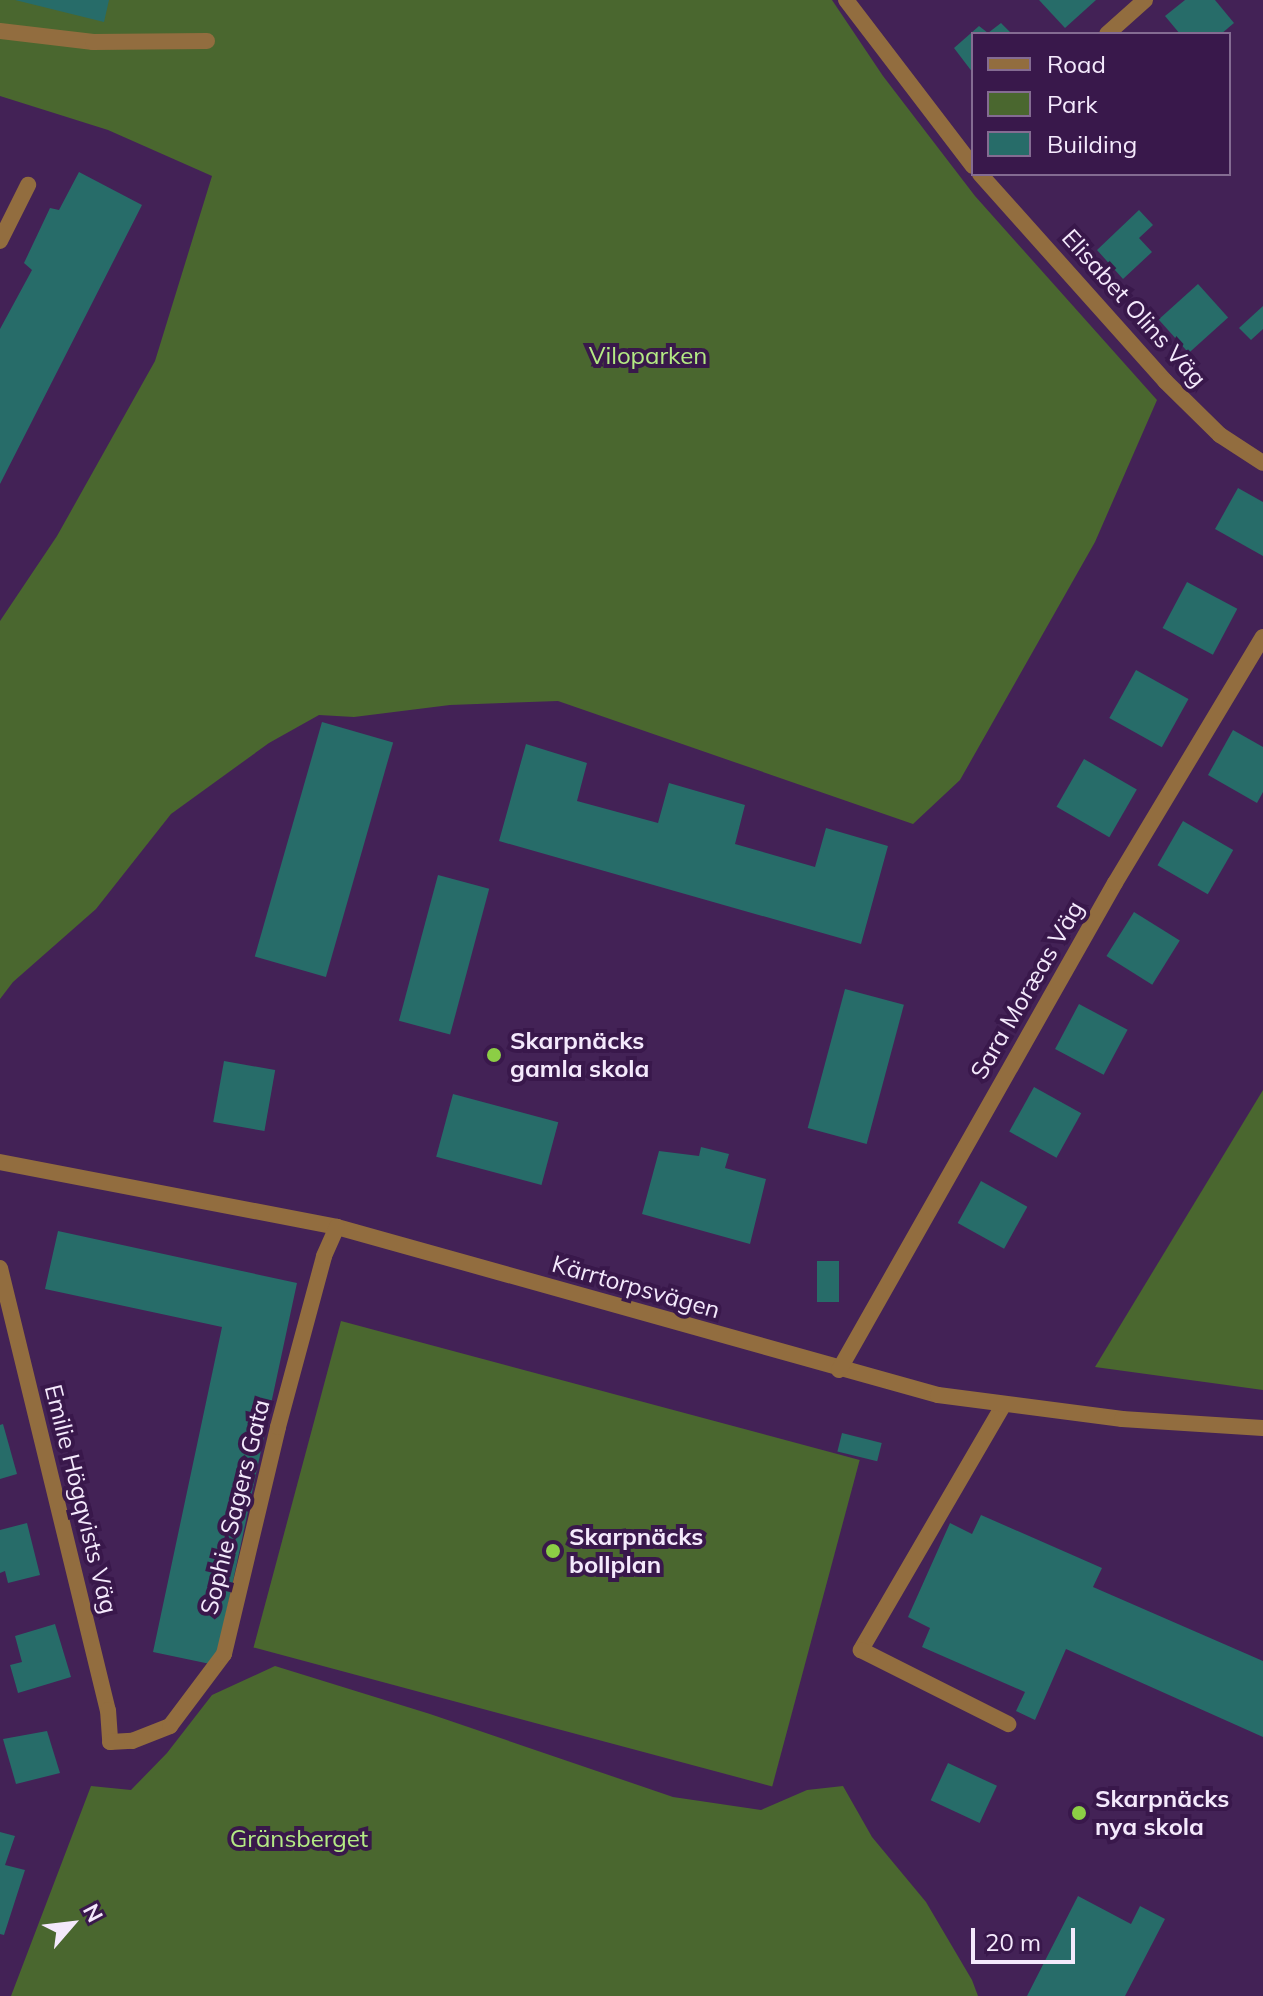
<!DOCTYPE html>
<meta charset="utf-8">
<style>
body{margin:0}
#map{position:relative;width:1263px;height:1996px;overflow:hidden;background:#432256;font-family:Mulish,sans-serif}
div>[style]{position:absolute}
.green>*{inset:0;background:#4a672f;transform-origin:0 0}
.building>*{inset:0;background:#276c69;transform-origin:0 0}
.lane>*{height:16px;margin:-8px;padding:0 8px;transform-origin:8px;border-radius:8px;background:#926d3f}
.street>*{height:16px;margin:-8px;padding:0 8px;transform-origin:8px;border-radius:8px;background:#926d3f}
.dots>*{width:22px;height:22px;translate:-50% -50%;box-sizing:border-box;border:4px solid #39184b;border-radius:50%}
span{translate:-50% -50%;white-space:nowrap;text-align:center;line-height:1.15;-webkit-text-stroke:8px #39184b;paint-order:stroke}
.street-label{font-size:24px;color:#f4e9fc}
.park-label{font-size:24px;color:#b4ea84}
.poi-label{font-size:24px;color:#f4e9fc;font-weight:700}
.left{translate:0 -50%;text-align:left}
.legend{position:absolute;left:971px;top:32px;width:260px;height:144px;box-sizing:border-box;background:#39184b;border:2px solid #846c92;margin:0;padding:10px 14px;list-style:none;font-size:24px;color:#f4e9fc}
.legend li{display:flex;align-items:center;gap:16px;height:40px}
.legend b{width:40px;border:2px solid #846c92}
.north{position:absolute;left:32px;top:1884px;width:80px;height:80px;-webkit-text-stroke:6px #39184b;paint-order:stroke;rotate:62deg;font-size:22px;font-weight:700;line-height:32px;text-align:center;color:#f4e9fc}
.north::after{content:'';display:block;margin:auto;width:28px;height:36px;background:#f4e9fc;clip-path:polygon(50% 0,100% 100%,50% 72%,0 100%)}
.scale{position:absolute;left:971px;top:1928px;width:104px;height:36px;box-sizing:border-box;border:4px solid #f4e9fc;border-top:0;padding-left:10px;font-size:24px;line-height:28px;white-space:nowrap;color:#f4e9fc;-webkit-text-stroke:6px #39184b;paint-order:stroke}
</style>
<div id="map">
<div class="green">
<i style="clip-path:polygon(0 0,832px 0,883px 76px,975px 196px,1157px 400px,1095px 542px,960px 780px,913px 824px,558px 701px,450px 705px,354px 717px,319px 715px,269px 743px,171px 814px,96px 909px,13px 982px,0 999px,0 621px,57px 536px,155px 361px,212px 176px,108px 130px,0 96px)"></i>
<i style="clip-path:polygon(1263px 1090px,1263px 1390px,1095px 1367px)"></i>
<i style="left:341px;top:1321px;width:537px;height:338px;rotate:15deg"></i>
<i style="clip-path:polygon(275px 1666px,430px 1714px,673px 1797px,761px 1810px,807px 1790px,843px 1786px,872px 1837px,926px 1902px,972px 1980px,978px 1996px,11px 1996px,91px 1786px,131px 1790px,167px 1753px,212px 1695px)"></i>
</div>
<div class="building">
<i style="clip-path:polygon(15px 0,109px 0,104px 22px)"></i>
<i style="clip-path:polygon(1039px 0,1096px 0,1065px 28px)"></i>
<i style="clip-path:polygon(1185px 0,1215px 0,1234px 23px,1221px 34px,1180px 34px,1165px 16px)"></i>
<i style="clip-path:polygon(1001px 23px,1012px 34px,973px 34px,973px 73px,954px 48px,979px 26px,988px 33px)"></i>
<i style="clip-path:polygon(79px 172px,142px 205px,0 484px,0 329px,32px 270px,24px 263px,50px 208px,59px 210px)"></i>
<i style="clip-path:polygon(1139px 210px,1153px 225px,1139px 238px,1152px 252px,1123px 279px,1097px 250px)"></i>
<i style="left:1198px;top:284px;width:45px;height:53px;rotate:48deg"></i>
<i style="clip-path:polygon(1263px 306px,1263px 329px,1251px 340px,1239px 328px)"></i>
<i style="clip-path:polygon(1238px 488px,1263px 502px,1263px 556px,1215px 529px)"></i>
<i style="left:1187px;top:582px;width:57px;height:52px;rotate:28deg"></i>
<i style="left:1136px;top:670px;width:60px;height:55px;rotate:29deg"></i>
<i style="left:322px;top:722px;width:74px;height:244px;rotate:16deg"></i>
<i style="clip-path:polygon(1233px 730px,1263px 747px,1263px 792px,1257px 803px,1208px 775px)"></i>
<i style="clip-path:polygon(526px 744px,587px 763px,577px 801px,658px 823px,669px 783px,745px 805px,735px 844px,815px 867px,826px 828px,888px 846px,861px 944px,499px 841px)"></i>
<i style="left:1084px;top:759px;width:61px;height:55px;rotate:30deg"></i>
<i style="left:1183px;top:821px;width:58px;height:51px;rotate:30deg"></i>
<i style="left:438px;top:875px;width:53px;height:151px;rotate:15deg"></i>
<i style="left:1134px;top:912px;width:54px;height:52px;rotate:32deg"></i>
<i style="left:845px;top:989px;width:61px;height:144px;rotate:15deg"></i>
<i style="left:1079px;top:1004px;width:55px;height:51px;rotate:28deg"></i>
<i style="left:224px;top:1061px;width:52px;height:62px;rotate:10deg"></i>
<i style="left:1034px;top:1087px;width:54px;height:51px;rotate:29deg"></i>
<i style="left:453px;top:1094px;width:109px;height:65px;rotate:15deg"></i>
<i style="clip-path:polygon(701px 1147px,729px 1154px,725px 1168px,766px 1179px,750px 1244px,642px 1214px,659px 1151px,699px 1156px)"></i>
<i style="left:981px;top:1181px;width:53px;height:48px;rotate:29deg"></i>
<i style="clip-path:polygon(58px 1231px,297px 1283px,215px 1665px,153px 1652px,222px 1327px,45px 1289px)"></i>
<i style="left:817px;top:1261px;width:22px;height:41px"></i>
<i style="clip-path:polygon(3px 1424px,17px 1474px,0 1479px,0 1425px)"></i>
<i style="left:842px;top:1433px;width:41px;height:19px;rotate:14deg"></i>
<i style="clip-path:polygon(981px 1515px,1102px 1568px,1093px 1587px,1263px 1661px,1263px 1737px,1066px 1649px,1035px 1720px,1016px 1711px,1025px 1692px,922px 1647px,930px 1628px,908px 1617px,950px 1523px,972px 1534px)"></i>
<i style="clip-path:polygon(27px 1523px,40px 1575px,8px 1583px,5px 1571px,0 1573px,0 1530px)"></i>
<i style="clip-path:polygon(55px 1624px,71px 1677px,18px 1693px,10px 1665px,22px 1662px,15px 1636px)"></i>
<i style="clip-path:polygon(47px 1731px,60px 1773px,16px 1784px,3px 1739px)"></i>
<i style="left:948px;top:1763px;width:54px;height:41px;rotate:25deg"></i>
<i style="clip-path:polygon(0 1832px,15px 1836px,5px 1865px,25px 1870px,4px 1935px,0 1934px)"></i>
<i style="clip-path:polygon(1078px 1896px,1131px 1924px,1140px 1906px,1165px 1919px,1125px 1996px,1027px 1996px)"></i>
</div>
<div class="lane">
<i style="left:0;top:31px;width:94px;rotate:6.7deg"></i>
<i style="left:93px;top:42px;width:114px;rotate:-0.5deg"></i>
<i style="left:1004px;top:1404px;width:285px;rotate:120.2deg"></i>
<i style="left:861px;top:1650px;width:165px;rotate:26.7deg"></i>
</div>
<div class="street">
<i style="left:846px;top:0;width:209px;rotate:52.6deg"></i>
<i style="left:1107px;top:34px;width:51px;rotate:-41.8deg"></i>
<i style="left:980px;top:174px;width:278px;rotate:48.2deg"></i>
<i style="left:1165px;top:381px;width:77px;rotate:44.5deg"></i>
<i style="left:1220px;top:435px;width:51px;rotate:33.1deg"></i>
<i style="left:0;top:241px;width:63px;rotate:-63.4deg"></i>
<i style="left:0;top:1162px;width:343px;rotate:10.9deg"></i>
<i style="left:337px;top:1227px;width:624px;rotate:15.62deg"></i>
<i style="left:938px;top:1395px;width:186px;rotate:7.4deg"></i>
<i style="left:1122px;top:1419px;width:141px;rotate:3.7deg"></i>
<i style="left:0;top:1268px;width:455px;rotate:76.3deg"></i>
<i style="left:108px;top:1710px;width:32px;rotate:86deg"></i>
<i style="left:110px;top:1742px;width:22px;rotate:-3deg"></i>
<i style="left:132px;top:1741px;width:41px;rotate:-21.5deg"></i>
<i style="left:170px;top:1726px;width:90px;rotate:-53.1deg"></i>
<i style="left:224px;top:1654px;width:233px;rotate:-76.6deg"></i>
<i style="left:278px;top:1427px;width:177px;rotate:-74.9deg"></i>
<i style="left:324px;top:1256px;width:32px;rotate:-66deg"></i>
<i style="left:839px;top:1370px;width:560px;rotate:-60.46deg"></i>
<i style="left:1115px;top:883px;width:287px;rotate:-59deg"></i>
</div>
<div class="dots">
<i style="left:494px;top:1055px;background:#8cce45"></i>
<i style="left:553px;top:1551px;background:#8cce45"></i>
<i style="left:1079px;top:1813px;background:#8cce45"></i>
</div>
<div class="street-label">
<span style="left:1134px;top:308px;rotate:48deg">Elisabet Olins Väg</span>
<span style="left:1027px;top:990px;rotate:-60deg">Sara Moræas Väg</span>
<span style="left:636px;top:1287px;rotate:16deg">Kärrtorpsvägen</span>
<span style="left:81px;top:1499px;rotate:76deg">Emilie Högqvists Väg</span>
<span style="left:235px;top:1507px;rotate:-76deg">Sophie Sagers Gata</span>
</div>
<div class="park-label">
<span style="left:648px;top:356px">Viloparken</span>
<span style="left:299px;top:1839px">Gränsberget</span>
</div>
<div class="poi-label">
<span class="left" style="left:510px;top:1055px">Skarpnäcks<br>gamla skola</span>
<span class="left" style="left:569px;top:1551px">Skarpnäcks<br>bollplan</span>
<span class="left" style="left:1095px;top:1813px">Skarpnäcks<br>nya skola</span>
</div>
<ul class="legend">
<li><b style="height:10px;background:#926d3f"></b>Road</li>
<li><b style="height:22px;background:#4a672f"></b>Park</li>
<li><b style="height:22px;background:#276c69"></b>Building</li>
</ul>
<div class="north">N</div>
<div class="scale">20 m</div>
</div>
